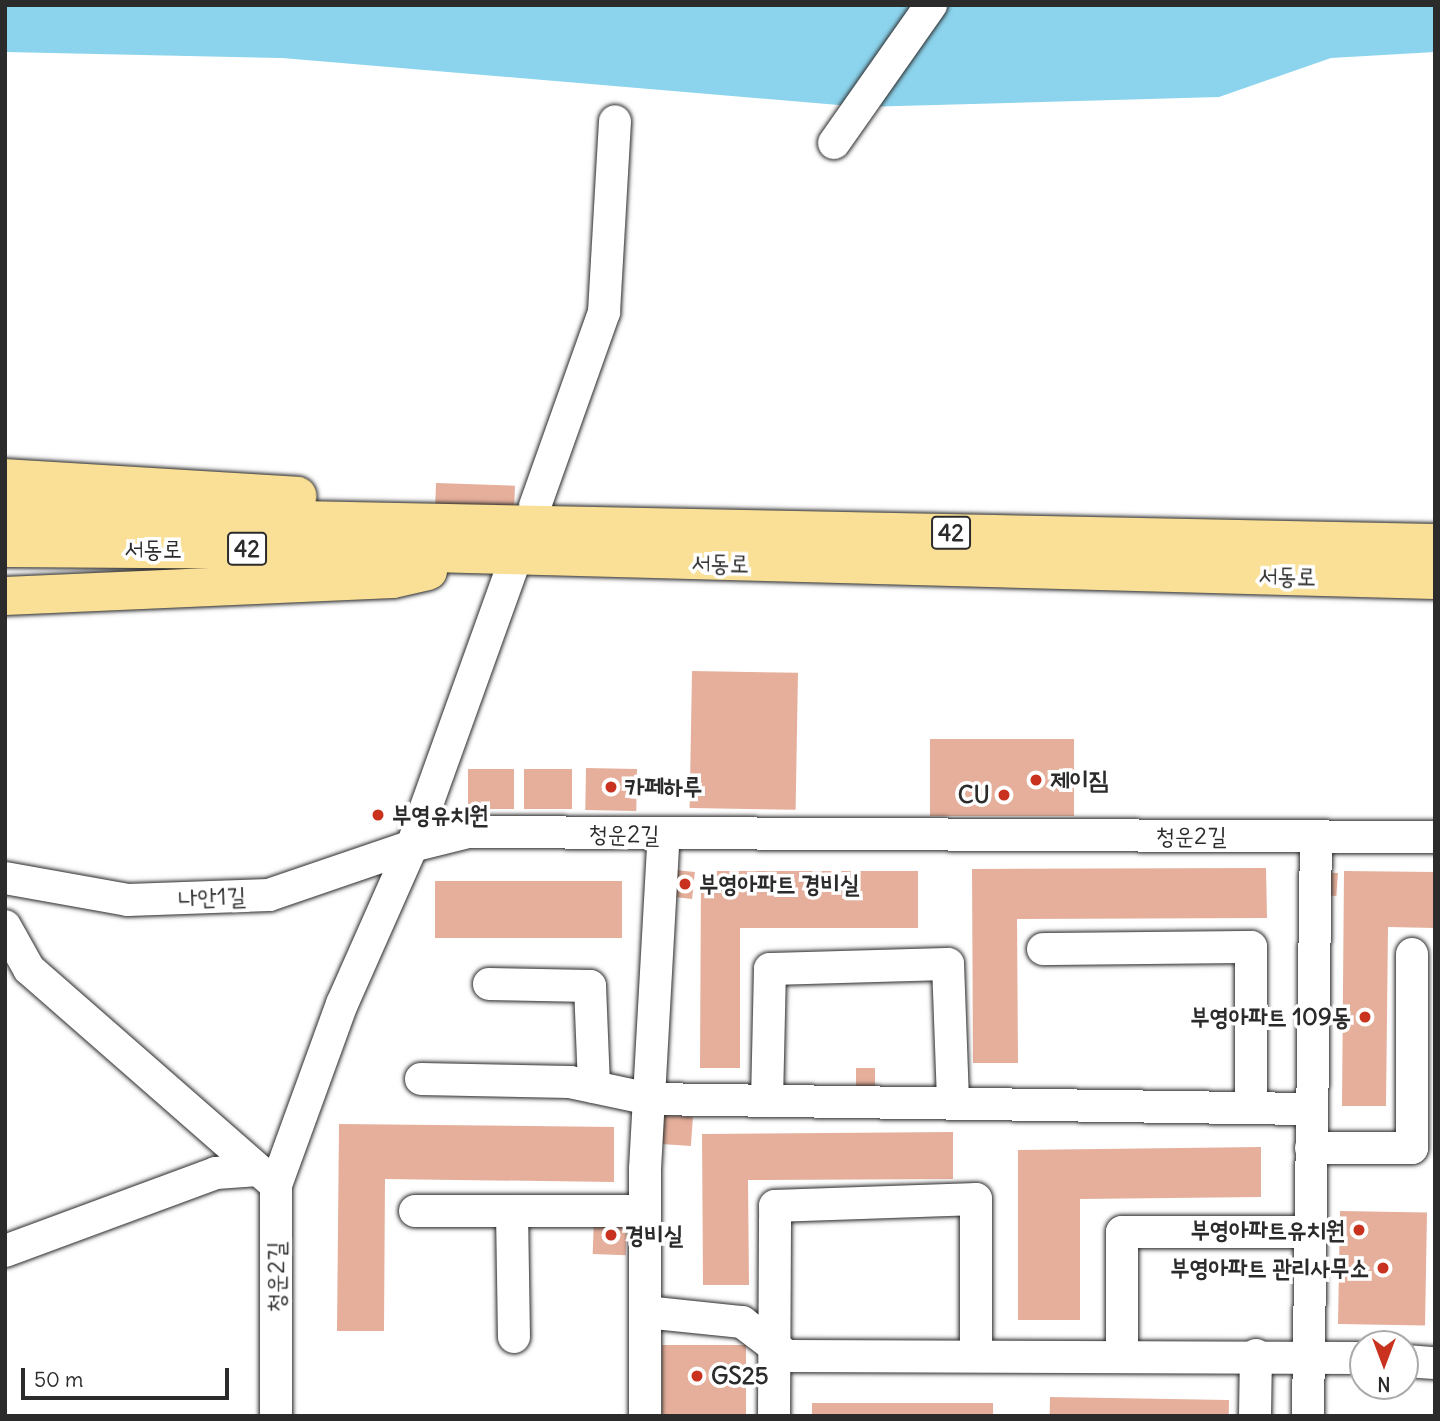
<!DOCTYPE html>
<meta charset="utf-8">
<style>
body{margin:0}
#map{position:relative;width:1440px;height:1421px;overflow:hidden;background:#fff;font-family:Delius,"Poor Story",sans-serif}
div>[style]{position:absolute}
.water>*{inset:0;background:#8cd4ed}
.building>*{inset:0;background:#e5af9b;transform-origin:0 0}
.roads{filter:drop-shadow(0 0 2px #2b2b2b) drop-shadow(0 0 2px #2b2b2b)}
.minor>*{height:32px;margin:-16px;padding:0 16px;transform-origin:16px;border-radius:16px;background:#fff}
.major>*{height:38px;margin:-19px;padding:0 19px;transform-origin:19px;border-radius:19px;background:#f9e096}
.dots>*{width:19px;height:19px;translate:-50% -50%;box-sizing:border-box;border:4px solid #fff;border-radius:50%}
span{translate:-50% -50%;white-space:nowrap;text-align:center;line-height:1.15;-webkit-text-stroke:7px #fff;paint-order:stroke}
.shield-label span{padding:2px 5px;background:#fff;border:2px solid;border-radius:5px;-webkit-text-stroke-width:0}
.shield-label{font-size:23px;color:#2b2b2b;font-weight:700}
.street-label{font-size:24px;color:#2b2b2b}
.poi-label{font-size:24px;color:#2b2b2b;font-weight:700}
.left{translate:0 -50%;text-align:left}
.right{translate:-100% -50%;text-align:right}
.frame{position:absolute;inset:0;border:7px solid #2b2b2b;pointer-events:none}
.north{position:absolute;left:1349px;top:1330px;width:70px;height:70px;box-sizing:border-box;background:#fff;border:2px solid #aaa;border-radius:50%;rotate:180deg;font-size:19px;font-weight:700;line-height:28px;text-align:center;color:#2b2b2b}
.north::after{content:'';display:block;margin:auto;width:24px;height:32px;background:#c8321e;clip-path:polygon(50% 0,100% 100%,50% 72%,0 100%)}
.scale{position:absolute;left:21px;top:1368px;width:208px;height:32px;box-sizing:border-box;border:4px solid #2b2b2b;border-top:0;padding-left:9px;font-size:21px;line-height:24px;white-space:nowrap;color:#2b2b2b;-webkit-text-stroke:5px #fff;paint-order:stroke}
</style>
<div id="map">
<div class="water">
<i style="clip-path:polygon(5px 5px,1435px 5px,1435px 52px,1331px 58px,1219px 97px,862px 107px,282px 58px,5px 52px)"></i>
</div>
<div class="building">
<i style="left:436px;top:483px;width:79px;height:21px;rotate:2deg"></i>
<i style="left:692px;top:671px;width:106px;height:137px;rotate:1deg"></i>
<i style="left:930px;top:739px;width:144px;height:77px"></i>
<i style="left:586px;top:768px;width:51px;height:42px;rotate:1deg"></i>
<i style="left:468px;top:769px;width:46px;height:40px"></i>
<i style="left:524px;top:769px;width:48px;height:40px"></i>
<i style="clip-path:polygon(1266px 868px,1267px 918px,1017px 919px,1018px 1063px,973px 1063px,972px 869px)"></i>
<i style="left:675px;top:870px;width:20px;height:27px;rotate:6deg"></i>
<i style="clip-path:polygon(701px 871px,918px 871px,918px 928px,740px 928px,740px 1068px,700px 1068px)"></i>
<i style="clip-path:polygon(1344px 871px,1435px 872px,1435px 928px,1388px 927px,1386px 1106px,1342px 1106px)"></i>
<i style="left:1322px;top:872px;width:16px;height:23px;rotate:4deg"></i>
<i style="left:435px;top:881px;width:187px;height:57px"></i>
<i style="left:856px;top:1068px;width:19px;height:19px"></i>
<i style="left:663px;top:1115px;width:30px;height:29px;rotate:4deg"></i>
<i style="clip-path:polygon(339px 1124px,614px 1127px,614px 1182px,385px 1179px,384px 1331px,337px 1331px)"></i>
<i style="clip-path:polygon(953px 1132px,953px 1179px,748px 1180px,749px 1285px,703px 1285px,702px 1134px)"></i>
<i style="clip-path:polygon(1261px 1147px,1261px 1197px,1080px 1199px,1080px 1320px,1018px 1320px,1018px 1150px)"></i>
<i style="left:1340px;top:1211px;width:87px;height:113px;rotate:1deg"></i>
<i style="left:594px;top:1217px;width:33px;height:37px;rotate:2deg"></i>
<i style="left:662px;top:1345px;width:84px;height:71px"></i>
<i style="left:1050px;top:1397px;width:179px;height:19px;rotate:1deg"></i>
<i style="left:993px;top:1403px;width:13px;height:181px;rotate:90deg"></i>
</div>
<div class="roads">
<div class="minor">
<i style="left:834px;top:143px;width:169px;rotate:-54.9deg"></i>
<i style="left:535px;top:506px;width:206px;rotate:-70.4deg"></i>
<i style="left:604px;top:312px;width:191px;rotate:-86.7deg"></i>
<i style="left:5px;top:878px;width:125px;rotate:10.1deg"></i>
<i style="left:128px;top:900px;width:141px;rotate:-2deg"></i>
<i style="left:269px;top:895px;width:151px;rotate:-18.9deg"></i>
<i style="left:412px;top:846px;width:299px;rotate:-70.2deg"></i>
<i style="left:5px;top:926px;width:49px;rotate:60.8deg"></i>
<i style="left:29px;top:969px;width:328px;rotate:41.2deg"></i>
<i style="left:1043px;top:949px;width:208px;rotate:-0.6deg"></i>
<i style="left:1251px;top:947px;width:161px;rotate:90deg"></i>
<i style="left:489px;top:984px;width:101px;rotate:1.1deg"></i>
<i style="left:590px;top:986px;width:101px;rotate:87.7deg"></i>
<i style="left:421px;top:1079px;width:149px;rotate:1.2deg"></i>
<i style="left:570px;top:1082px;width:81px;rotate:12.1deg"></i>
<i style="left:649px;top:1099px;width:662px;rotate:0.87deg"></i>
<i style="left:767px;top:1101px;width:132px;rotate:-88.7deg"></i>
<i style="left:770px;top:969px;width:178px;rotate:-1.6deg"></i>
<i style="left:948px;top:964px;width:139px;rotate:87.9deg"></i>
<i style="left:1311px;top:1148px;width:101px"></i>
<i style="left:1412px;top:1148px;width:194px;rotate:-90deg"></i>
<i style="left:415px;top:1211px;width:230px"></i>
<i style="left:512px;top:1211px;width:126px;rotate:89.1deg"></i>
<i style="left:5px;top:1251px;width:225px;rotate:-20.3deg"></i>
<i style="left:216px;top:1173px;width:42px;rotate:-4.1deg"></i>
<i style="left:645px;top:1312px;width:98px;rotate:5.9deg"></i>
<i style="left:742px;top:1322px;width:56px;rotate:37.1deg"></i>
<i style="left:787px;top:1356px;width:576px;rotate:0.2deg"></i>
<i style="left:1122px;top:1355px;width:123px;rotate:-90deg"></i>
<i style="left:1122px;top:1232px;width:187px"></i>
<i style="left:1405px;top:1361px;width:30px;rotate:4deg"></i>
<i style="left:276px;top:1416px;width:231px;rotate:-90deg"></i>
<i style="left:276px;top:1185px;width:193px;rotate:-70deg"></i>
<i style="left:342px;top:1004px;width:173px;rotate:-66.1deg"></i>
<i style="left:412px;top:846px;width:58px;rotate:-14deg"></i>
<i style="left:468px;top:832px;width:967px;rotate:0.3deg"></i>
<i style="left:645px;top:1416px;width:247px;rotate:-90deg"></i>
<i style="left:645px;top:1169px;width:336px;rotate:-86.8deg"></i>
<i style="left:774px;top:1416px;width:210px;rotate:-89.7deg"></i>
<i style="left:775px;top:1206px;width:201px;rotate:-2deg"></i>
<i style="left:976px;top:1199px;width:157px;rotate:90deg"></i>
<i style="left:1255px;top:1416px;width:61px;rotate:-89.1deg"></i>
<i style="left:1308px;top:1416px;width:580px;rotate:-89.21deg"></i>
</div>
<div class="major">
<i style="left:5px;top:478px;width:293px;rotate:3.5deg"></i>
<i style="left:5px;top:514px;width:1430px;rotate:1.16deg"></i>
<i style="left:5px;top:548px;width:310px;rotate:0.4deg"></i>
<i style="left:315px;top:550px;width:1120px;rotate:1.53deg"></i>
<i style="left:5px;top:596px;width:388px;rotate:-2.5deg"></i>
<i style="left:393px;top:579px;width:36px;rotate:-13deg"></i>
</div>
</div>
<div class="dots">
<i style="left:1036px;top:780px;background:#c8321e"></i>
<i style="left:611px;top:787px;background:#c8321e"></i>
<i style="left:1004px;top:795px;background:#c8321e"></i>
<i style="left:378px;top:815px;background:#c8321e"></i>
<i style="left:685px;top:884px;background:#c8321e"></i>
<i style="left:1365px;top:1017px;background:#c8321e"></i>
<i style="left:1359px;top:1230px;background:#c8321e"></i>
<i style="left:611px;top:1235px;background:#c8321e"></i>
<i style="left:1383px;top:1268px;background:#c8321e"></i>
<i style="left:697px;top:1376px;background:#c8321e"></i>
</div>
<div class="shield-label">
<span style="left:951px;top:533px">42</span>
<span style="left:247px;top:549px">42</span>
</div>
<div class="street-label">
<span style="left:153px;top:549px">서동로</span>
<span style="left:720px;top:563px;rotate:1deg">서동로</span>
<span style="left:1287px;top:576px;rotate:1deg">서동로</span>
<span style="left:624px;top:834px;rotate:1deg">청운2길</span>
<span style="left:1191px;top:836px">청운2길</span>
<span style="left:212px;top:897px;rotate:-2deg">나안1길</span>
<span style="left:276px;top:1277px;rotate:-90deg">청운2길</span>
</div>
<div class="poi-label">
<span class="left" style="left:1050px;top:780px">제이짐</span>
<span class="left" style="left:625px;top:787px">카페하루</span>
<span class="right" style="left:990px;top:795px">CU</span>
<span class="left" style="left:392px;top:815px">부영유치원</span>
<span class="left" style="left:699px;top:884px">부영아파트 경비실</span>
<span class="right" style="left:1351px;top:1017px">부영아파트 109동</span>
<span class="right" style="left:1345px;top:1230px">부영아파트유치원</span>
<span class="left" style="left:625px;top:1235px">경비실</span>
<span class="right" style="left:1369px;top:1268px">부영아파트 관리사무소</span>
<span class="left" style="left:711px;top:1376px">GS25</span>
</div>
<div class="frame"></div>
<div class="north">N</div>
<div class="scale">50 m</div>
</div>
